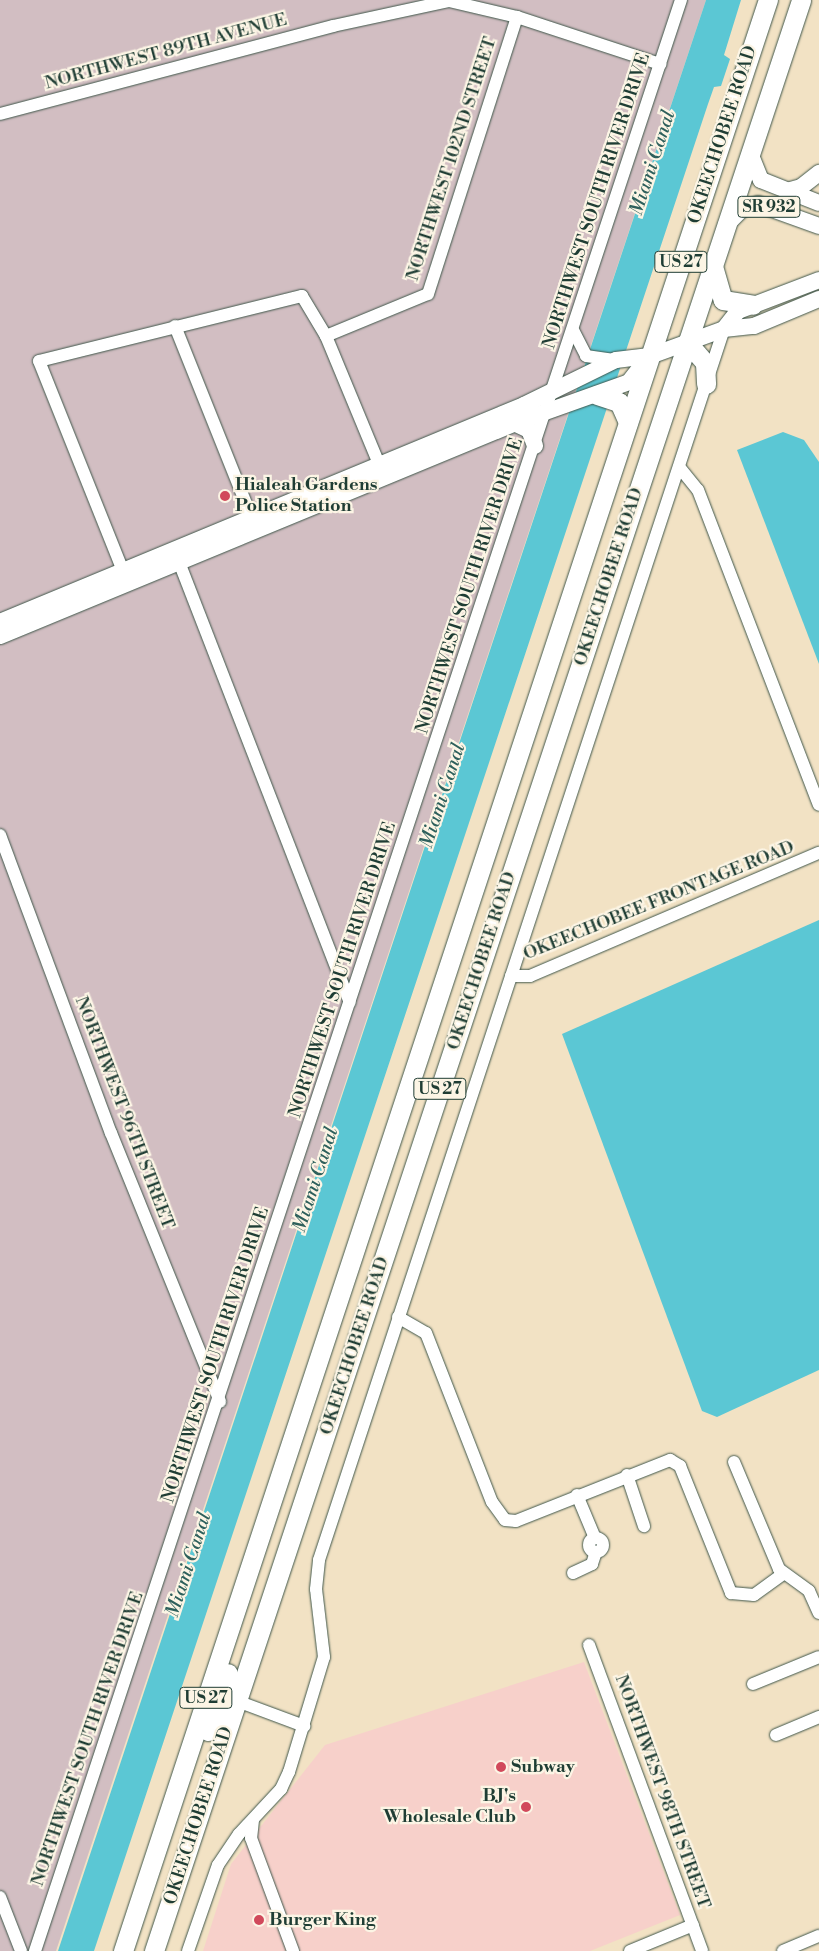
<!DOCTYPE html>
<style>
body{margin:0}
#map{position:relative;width:819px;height:1951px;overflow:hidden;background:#f2e2c4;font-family:"Libre Bodoni",serif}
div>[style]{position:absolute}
.built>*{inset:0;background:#f7d0ca}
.industrial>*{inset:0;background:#d2bec2}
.water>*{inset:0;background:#5bc7d4}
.roads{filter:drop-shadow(0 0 1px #3f564a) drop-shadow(0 0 1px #3f564a)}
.minor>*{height:12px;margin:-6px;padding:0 6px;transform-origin:6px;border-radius:6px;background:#fff}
.minor>.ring{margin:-6px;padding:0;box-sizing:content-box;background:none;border:12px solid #fff;border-radius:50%}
.major>*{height:16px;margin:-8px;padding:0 8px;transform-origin:8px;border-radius:8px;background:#fff}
.highway>*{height:19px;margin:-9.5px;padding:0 9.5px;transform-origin:9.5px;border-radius:9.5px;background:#fff}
.dots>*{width:14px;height:14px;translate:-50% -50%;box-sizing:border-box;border:2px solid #fcf5e5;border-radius:50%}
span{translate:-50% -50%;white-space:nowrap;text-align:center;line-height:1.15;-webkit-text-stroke:4.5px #fcf5e5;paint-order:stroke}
.shield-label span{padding:1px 4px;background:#fcf5e5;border:1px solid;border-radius:4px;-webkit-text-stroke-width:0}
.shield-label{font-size:16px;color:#1f3d34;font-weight:700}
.street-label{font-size:18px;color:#1f3d34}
.poi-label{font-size:18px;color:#1f3d34;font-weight:700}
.left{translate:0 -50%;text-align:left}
.right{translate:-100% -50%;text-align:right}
.water-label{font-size:19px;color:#2e605c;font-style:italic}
</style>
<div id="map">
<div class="built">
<i style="clip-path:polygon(584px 1662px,680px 1915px,590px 1951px,203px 1951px,231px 1864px,325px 1745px)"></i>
</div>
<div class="industrial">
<i style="clip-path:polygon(0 0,706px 0,56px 1951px,0 1951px)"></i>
</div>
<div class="water">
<i style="clip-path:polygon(706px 0,741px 0,724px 55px,730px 59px,721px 86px,714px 87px,708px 104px,94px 1951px,58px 1951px)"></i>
<i style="clip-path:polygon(783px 432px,804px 440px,819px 462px,819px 664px,737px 450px)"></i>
<i style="clip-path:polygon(819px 920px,819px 1370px,717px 1417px,702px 1411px,562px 1034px)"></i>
</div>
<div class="roads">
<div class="minor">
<i style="left:0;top:114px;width:344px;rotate:-14.8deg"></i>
<i style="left:333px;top:26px;width:119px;rotate:-12.2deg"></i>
<i style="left:449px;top:1px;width:70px;rotate:13.2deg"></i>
<i style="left:517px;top:17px;width:151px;rotate:18.2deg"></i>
<i style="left:175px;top:326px;width:215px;rotate:68.2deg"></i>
<i style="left:573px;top:330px;width:29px;rotate:63deg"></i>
<i style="left:586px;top:356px;width:30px;rotate:8deg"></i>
<i style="left:326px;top:336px;width:110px;rotate:-22.4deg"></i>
<i style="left:428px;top:294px;width:291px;rotate:-72.2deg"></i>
<i style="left:680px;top:468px;width:28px;rotate:51deg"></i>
<i style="left:698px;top:490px;width:337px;rotate:69deg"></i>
<i style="left:179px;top:562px;width:472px;rotate:68.8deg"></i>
<i style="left:123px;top:571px;width:226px;rotate:-111.8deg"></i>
<i style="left:39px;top:361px;width:271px;rotate:-13.9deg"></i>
<i style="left:302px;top:296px;width:47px;rotate:59deg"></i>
<i style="left:326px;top:336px;width:139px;rotate:67.5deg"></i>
<i style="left:0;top:835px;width:318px;rotate:69.6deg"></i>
<i style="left:111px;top:1133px;width:290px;rotate:67.9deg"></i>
<i style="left:511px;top:976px;width:19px"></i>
<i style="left:530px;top:976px;width:314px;rotate:-23.1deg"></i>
<i style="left:398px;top:1317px;width:32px;rotate:30deg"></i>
<i style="left:426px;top:1333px;width:181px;rotate:68.7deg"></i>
<i style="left:492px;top:1502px;width:22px;rotate:54deg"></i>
<i style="left:505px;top:1520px;width:11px;rotate:5deg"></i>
<i style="left:516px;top:1521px;width:166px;rotate:-21.6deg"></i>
<i style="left:670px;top:1460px;width:12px;rotate:31deg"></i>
<i style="left:680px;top:1466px;width:137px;rotate:68.1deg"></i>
<i style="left:731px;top:1593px;width:23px;rotate:5deg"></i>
<i style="left:754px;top:1595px;width:36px;rotate:-36deg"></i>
<i style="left:734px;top:1462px;width:116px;rotate:67.2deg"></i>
<i style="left:779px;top:1569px;width:37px;rotate:36deg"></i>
<i style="left:809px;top:1591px;width:24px;rotate:66deg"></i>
<i style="left:627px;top:1475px;width:54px;rotate:71.6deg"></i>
<i style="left:577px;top:1495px;width:47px;rotate:67.3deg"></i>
<i class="ring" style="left:589px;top:1538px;width:2px;height:2px"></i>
<i style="left:573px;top:1573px;width:21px;rotate:-25deg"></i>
<i style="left:592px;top:1564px;width:13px;rotate:-72deg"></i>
<i style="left:589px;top:1645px;width:326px;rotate:69.7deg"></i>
<i style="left:753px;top:1684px;width:71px;rotate:-22.2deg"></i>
<i style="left:237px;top:1701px;width:72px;rotate:20.5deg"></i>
<i style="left:776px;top:1735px;width:47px;rotate:-22.7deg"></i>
<i style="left:253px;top:1820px;width:18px;rotate:96deg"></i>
<i style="left:251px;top:1838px;width:121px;rotate:69.6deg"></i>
<i style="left:0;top:1897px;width:58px;rotate:68.7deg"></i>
<i style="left:35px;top:1951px;width:2055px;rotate:-71.68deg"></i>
<i style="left:188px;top:1951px;width:91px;rotate:-70.8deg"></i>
<i style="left:218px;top:1865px;width:37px;rotate:-56deg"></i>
<i style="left:239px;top:1834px;width:62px;rotate:-47deg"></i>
<i style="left:281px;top:1789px;width:19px;rotate:-65deg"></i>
<i style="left:289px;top:1772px;width:120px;rotate:-73.1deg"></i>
<i style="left:324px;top:1657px;width:68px;rotate:-96.7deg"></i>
<i style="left:316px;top:1589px;width:29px;rotate:-84deg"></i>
<i style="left:319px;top:1560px;width:1296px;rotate:-71.79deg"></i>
<i style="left:630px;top:1951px;width:68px;rotate:-22.4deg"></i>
<i style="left:783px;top:1951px;width:39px;rotate:-23deg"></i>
</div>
<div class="major">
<i style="left:750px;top:153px;width:29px;rotate:68deg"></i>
<i style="left:761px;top:180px;width:62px;rotate:21.6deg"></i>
<i style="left:787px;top:191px;width:15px;rotate:-16deg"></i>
<i style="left:801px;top:187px;width:23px;rotate:-38deg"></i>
<i style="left:726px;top:225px;width:23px;rotate:-45deg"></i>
<i style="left:742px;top:209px;width:17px;rotate:-17deg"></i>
<i style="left:758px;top:204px;width:65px;rotate:19.8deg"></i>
<i style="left:724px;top:329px;width:23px;rotate:-52deg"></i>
<i style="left:738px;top:311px;width:87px;rotate:-20.9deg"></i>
<i style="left:514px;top:423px;width:17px;rotate:25deg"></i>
<i style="left:529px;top:430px;width:17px;rotate:69deg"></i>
<i style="left:0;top:622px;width:567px;rotate:-22.5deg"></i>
<i style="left:524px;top:405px;width:102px;rotate:-26.1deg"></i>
<i style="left:616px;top:360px;width:34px;rotate:-7deg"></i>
<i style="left:650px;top:356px;width:79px;rotate:-20deg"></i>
<i style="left:724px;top:329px;width:30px;rotate:-6deg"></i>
<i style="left:754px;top:326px;width:70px;rotate:-22.6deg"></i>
<i style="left:0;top:636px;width:566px;rotate:-22.44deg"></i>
<i style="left:523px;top:420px;width:113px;rotate:-19.7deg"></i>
<i style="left:629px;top:382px;width:29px;rotate:-52deg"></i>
</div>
<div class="highway">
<i style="left:713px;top:266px;width:35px;rotate:74deg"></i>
<i style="left:723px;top:300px;width:30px;rotate:9deg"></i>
<i style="left:687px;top:342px;width:28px;rotate:49deg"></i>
<i style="left:705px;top:363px;width:21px;rotate:87deg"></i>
<i style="left:597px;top:395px;width:23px;rotate:18deg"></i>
<i style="left:619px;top:402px;width:22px;rotate:66deg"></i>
<i style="left:208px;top:1731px;width:61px;rotate:-71deg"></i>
<i style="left:123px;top:1951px;width:2055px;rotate:-71.71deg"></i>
<i style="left:154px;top:1951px;width:2055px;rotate:-71.65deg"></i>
</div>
</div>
<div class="dots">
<i style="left:225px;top:496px;background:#d1495b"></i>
<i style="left:501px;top:1767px;background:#d1495b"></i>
<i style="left:526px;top:1807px;background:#d1495b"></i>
<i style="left:259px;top:1920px;background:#d1495b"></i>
</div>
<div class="shield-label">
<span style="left:769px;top:207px">SR 932</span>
<span style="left:681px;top:262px">US 27</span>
<span style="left:440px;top:1089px">US 27</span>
<span style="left:206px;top:1698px">US 27</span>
</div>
<div class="street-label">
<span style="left:166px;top:52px;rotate:-15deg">NORTHWEST 89TH AVENUE</span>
<span style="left:723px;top:135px;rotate:-72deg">OKEECHOBEE ROAD</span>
<span style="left:452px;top:159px;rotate:-72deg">NORTHWEST 102ND STREET</span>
<span style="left:597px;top:201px;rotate:-72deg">NORTHWEST SOUTH RIVER DRIVE</span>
<span style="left:609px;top:577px;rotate:-72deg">OKEECHOBEE ROAD</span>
<span style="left:470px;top:586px;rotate:-72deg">NORTHWEST SOUTH RIVER DRIVE</span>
<span style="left:659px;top:901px;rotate:-22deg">OKEECHOBEE FRONTAGE ROAD</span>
<span style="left:482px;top:961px;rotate:-72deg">OKEECHOBEE ROAD</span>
<span style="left:343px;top:970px;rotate:-72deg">NORTHWEST SOUTH RIVER DRIVE</span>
<span style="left:124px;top:1113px;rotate:69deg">NORTHWEST 96TH STREET</span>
<span style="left:355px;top:1346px;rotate:-72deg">OKEECHOBEE ROAD</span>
<span style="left:216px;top:1355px;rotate:-72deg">NORTHWEST SOUTH RIVER DRIVE</span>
<span style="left:88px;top:1739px;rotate:-71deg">NORTHWEST SOUTH RIVER DRIVE</span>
<span style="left:662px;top:1792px;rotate:70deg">NORTHWEST 98TH STREET</span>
<span style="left:199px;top:1816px;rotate:-72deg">OKEECHOBEE ROAD</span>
</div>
<div class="poi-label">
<span class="left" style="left:235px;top:496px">Hialeah Gardens<br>Police Station</span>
<span class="left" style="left:511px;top:1767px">Subway</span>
<span class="right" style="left:516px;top:1807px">BJ's<br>Wholesale Club</span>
<span class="left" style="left:269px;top:1920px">Burger King</span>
</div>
<div class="water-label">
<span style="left:653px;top:163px;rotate:-72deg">Miami Canal</span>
<span style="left:443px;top:796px;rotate:-72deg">Miami Canal</span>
<span style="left:316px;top:1180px;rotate:-72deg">Miami Canal</span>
<span style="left:189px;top:1565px;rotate:-72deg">Miami Canal</span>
</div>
</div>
